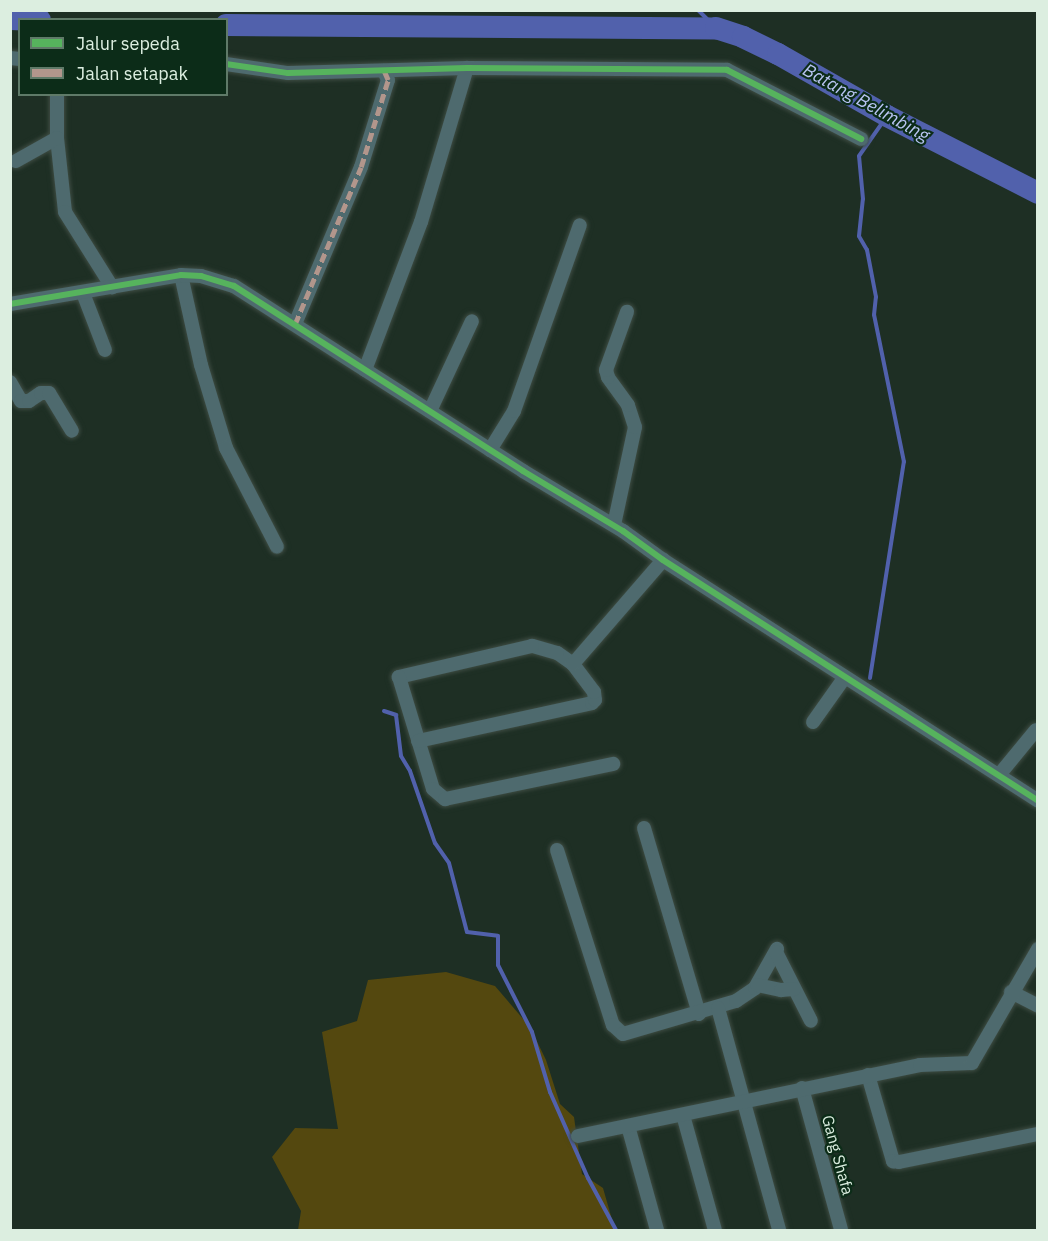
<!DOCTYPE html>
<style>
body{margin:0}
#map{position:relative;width:1048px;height:1241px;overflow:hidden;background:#1e2f24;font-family:"IBM Plex Sans",sans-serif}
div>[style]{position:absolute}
.green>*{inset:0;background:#54480f}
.stream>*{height:4px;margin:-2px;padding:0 2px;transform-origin:2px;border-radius:2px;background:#5161ac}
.river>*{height:22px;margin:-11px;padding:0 11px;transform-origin:11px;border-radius:11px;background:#5161ac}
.roads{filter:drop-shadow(0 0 2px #3e4c43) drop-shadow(0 0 2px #3e4c43)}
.minor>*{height:14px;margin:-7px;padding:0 7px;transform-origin:7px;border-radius:7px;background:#4e6a6e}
.quiet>*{height:4.5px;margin-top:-2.25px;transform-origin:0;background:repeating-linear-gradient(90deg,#b2968c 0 9px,transparent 0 13.5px)}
.cycleway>*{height:6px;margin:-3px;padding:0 3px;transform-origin:3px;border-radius:3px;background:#56b35d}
span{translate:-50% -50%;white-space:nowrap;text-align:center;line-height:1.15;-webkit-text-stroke:4.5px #0c2c18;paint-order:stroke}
.street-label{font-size:16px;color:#dceee0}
.water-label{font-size:18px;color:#b8c4f2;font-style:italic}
.frame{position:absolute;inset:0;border:12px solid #dceee0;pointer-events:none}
.legend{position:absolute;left:18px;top:18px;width:210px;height:78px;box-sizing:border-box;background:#0c2c18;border:2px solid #5f7a68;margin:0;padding:8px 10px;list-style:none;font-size:18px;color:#dceee0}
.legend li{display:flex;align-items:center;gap:12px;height:30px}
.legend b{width:30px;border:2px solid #5f7a68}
</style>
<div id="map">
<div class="green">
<i style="clip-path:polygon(446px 972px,495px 986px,530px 1027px,546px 1060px,560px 1104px,574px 1117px,582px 1174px,603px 1188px,615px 1230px,298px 1230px,301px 1211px,272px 1157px,295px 1128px,338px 1129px,322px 1032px,357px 1021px,368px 980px)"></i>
</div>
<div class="stream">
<i style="left:698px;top:10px;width:25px;rotate:45deg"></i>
<i style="left:870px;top:678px;width:219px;rotate:-81.1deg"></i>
<i style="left:904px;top:462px;width:150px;rotate:-101.5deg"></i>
<i style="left:874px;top:315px;width:18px;rotate:-84deg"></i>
<i style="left:876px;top:297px;width:48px;rotate:-100.8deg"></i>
<i style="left:867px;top:250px;width:16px;rotate:-120deg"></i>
<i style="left:859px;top:236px;width:37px;rotate:-84deg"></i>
<i style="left:863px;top:199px;width:43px;rotate:-95.3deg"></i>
<i style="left:859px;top:156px;width:49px;rotate:-55deg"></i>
<i style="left:384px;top:711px;width:13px;rotate:18deg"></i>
<i style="left:396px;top:715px;width:41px;rotate:83deg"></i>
<i style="left:401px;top:756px;width:17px;rotate:59deg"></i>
<i style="left:410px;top:771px;width:76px;rotate:70.9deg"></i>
<i style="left:435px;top:843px;width:24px;rotate:55deg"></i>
<i style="left:449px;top:863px;width:71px;rotate:75.4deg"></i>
<i style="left:467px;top:932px;width:31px;rotate:7deg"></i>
<i style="left:498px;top:936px;width:29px;rotate:90deg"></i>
<i style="left:498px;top:965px;width:75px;rotate:63.1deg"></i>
<i style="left:532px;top:1032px;width:63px;rotate:73.3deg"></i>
<i style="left:550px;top:1092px;width:94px;rotate:66.2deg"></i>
<i style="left:588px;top:1178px;width:59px;rotate:61.7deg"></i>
</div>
<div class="river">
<i style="left:10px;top:19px;width:30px;rotate:2deg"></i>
<i style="left:226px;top:25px;width:490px;rotate:0.4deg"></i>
<i style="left:716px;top:28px;width:28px;rotate:18deg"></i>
<i style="left:743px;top:37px;width:39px;rotate:26deg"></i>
<i style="left:778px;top:54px;width:125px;rotate:29.6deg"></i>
<i style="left:887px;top:116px;width:169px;rotate:27deg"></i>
</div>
<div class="roads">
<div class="minor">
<i style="left:10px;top:58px;width:10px;rotate:6deg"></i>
<i style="left:226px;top:64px;width:63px;rotate:8.3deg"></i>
<i style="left:288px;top:73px;width:179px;rotate:-1.6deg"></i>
<i style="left:467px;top:68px;width:260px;rotate:0.4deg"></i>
<i style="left:727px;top:70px;width:151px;rotate:27.2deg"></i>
<i style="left:57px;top:94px;width:44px;rotate:90deg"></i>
<i style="left:57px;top:138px;width:74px;rotate:83.8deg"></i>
<i style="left:65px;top:212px;width:89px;rotate:57.9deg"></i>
<i style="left:16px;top:161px;width:47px;rotate:-29.3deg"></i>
<i style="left:181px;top:275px;width:92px;rotate:77.5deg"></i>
<i style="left:201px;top:365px;width:87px;rotate:73.2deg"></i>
<i style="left:226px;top:448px;width:111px;rotate:62.7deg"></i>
<i style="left:83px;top:293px;width:61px;rotate:68.9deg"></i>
<i style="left:10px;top:304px;width:173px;rotate:-9.6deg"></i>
<i style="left:181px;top:275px;width:20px;rotate:3deg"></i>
<i style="left:201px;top:276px;width:34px;rotate:17deg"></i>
<i style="left:234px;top:286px;width:343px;rotate:32.6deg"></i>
<i style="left:523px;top:471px;width:117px;rotate:31deg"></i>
<i style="left:623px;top:531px;width:49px;rotate:35.9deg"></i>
<i style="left:663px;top:560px;width:446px;rotate:32.7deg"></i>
<i style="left:295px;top:324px;width:170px;rotate:-67.2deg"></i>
<i style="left:361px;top:167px;width:91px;rotate:-72.8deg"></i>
<i style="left:388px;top:80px;width:10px;rotate:-114deg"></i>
<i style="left:365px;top:370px;width:158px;rotate:-69.3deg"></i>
<i style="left:421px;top:222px;width:161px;rotate:-73.4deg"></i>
<i style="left:10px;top:382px;width:22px;rotate:60deg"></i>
<i style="left:21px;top:401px;width:8px"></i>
<i style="left:29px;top:401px;width:14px;rotate:-34deg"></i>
<i style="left:41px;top:393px;width:8px"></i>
<i style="left:49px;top:393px;width:44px;rotate:58.8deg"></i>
<i style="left:430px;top:411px;width:99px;rotate:-65deg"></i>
<i style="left:490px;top:450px;width:46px;rotate:-58.4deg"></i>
<i style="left:514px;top:411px;width:197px;rotate:-70.5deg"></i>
<i style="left:614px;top:525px;width:100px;rotate:-77.9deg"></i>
<i style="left:635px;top:427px;width:23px;rotate:-108deg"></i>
<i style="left:628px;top:405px;width:34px;rotate:-126deg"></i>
<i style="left:608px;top:377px;width:7px;rotate:-106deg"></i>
<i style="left:606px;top:370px;width:62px;rotate:-70.1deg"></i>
<i style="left:573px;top:664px;width:19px;rotate:-145deg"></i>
<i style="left:557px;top:653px;width:26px;rotate:-164deg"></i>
<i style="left:532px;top:646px;width:137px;rotate:166.9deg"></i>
<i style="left:399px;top:677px;width:117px;rotate:73.1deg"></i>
<i style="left:433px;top:789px;width:16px;rotate:40deg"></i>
<i style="left:445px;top:799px;width:172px;rotate:-11.8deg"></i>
<i style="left:813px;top:722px;width:55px;rotate:-54.6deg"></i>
<i style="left:418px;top:741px;width:178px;rotate:-12.3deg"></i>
<i style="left:592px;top:703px;width:4px;rotate:-45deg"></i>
<i style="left:595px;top:700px;width:8px;rotate:-97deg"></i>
<i style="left:594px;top:692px;width:35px;rotate:-127deg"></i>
<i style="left:573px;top:664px;width:138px;rotate:-49.1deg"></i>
<i style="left:999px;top:775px;width:58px;rotate:-50.6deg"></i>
<i style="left:644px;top:828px;width:194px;rotate:73.5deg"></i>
<i style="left:557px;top:850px;width:184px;rotate:72.3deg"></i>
<i style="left:613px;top:1025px;width:13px;rotate:42deg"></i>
<i style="left:623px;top:1034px;width:118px;rotate:-16.3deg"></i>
<i style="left:736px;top:1001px;width:23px;rotate:-34deg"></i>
<i style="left:755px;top:988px;width:45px;rotate:-60.6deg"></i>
<i style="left:776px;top:952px;width:77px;rotate:63.1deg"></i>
<i style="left:757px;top:985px;width:25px;rotate:12deg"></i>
<i style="left:781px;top:990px;width:13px;rotate:-4deg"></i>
<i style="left:1011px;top:992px;width:30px;rotate:27deg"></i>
<i style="left:718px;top:1008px;width:230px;rotate:74.6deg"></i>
<i style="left:868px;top:1075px;width:90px;rotate:73.8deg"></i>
<i style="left:893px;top:1161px;width:6px;rotate:9deg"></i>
<i style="left:899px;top:1162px;width:142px;rotate:-11.4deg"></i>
<i style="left:802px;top:1088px;width:147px;rotate:74.6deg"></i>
<i style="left:683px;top:1115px;width:119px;rotate:74.5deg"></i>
<i style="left:628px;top:1126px;width:108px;rotate:74.4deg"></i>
<i style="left:578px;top:1136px;width:349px;rotate:-11.7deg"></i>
<i style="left:920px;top:1065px;width:52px;rotate:-2.2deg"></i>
<i style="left:972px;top:1063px;width:132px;rotate:-59.9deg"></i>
</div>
</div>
<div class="quiet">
<i style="left:295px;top:324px;width:170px;rotate:-67.2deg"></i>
<i style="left:361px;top:167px;width:91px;rotate:-72.8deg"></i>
<i style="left:388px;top:80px;width:10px;rotate:-114deg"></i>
</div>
<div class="cycleway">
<i style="left:226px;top:64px;width:63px;rotate:8.3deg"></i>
<i style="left:288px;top:73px;width:179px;rotate:-1.6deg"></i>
<i style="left:467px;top:68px;width:260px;rotate:0.4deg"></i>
<i style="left:727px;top:70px;width:151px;rotate:27.2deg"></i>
<i style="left:10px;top:304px;width:173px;rotate:-9.6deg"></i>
<i style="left:181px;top:275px;width:20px;rotate:3deg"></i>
<i style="left:201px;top:276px;width:34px;rotate:17deg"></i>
<i style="left:234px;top:286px;width:343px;rotate:32.6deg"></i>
<i style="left:523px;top:471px;width:117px;rotate:31deg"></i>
<i style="left:623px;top:531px;width:49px;rotate:35.9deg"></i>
<i style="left:663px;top:560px;width:446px;rotate:32.7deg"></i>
</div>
<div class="street-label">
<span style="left:838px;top:1155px;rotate:75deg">Gang Shafa</span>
</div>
<div class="water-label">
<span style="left:866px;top:103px;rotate:29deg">Batang Belimbing</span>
</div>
<div class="frame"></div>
<ul class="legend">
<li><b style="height:8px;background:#56b35d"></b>Jalur sepeda</li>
<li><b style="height:8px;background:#b2968c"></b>Jalan setapak</li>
</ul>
</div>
